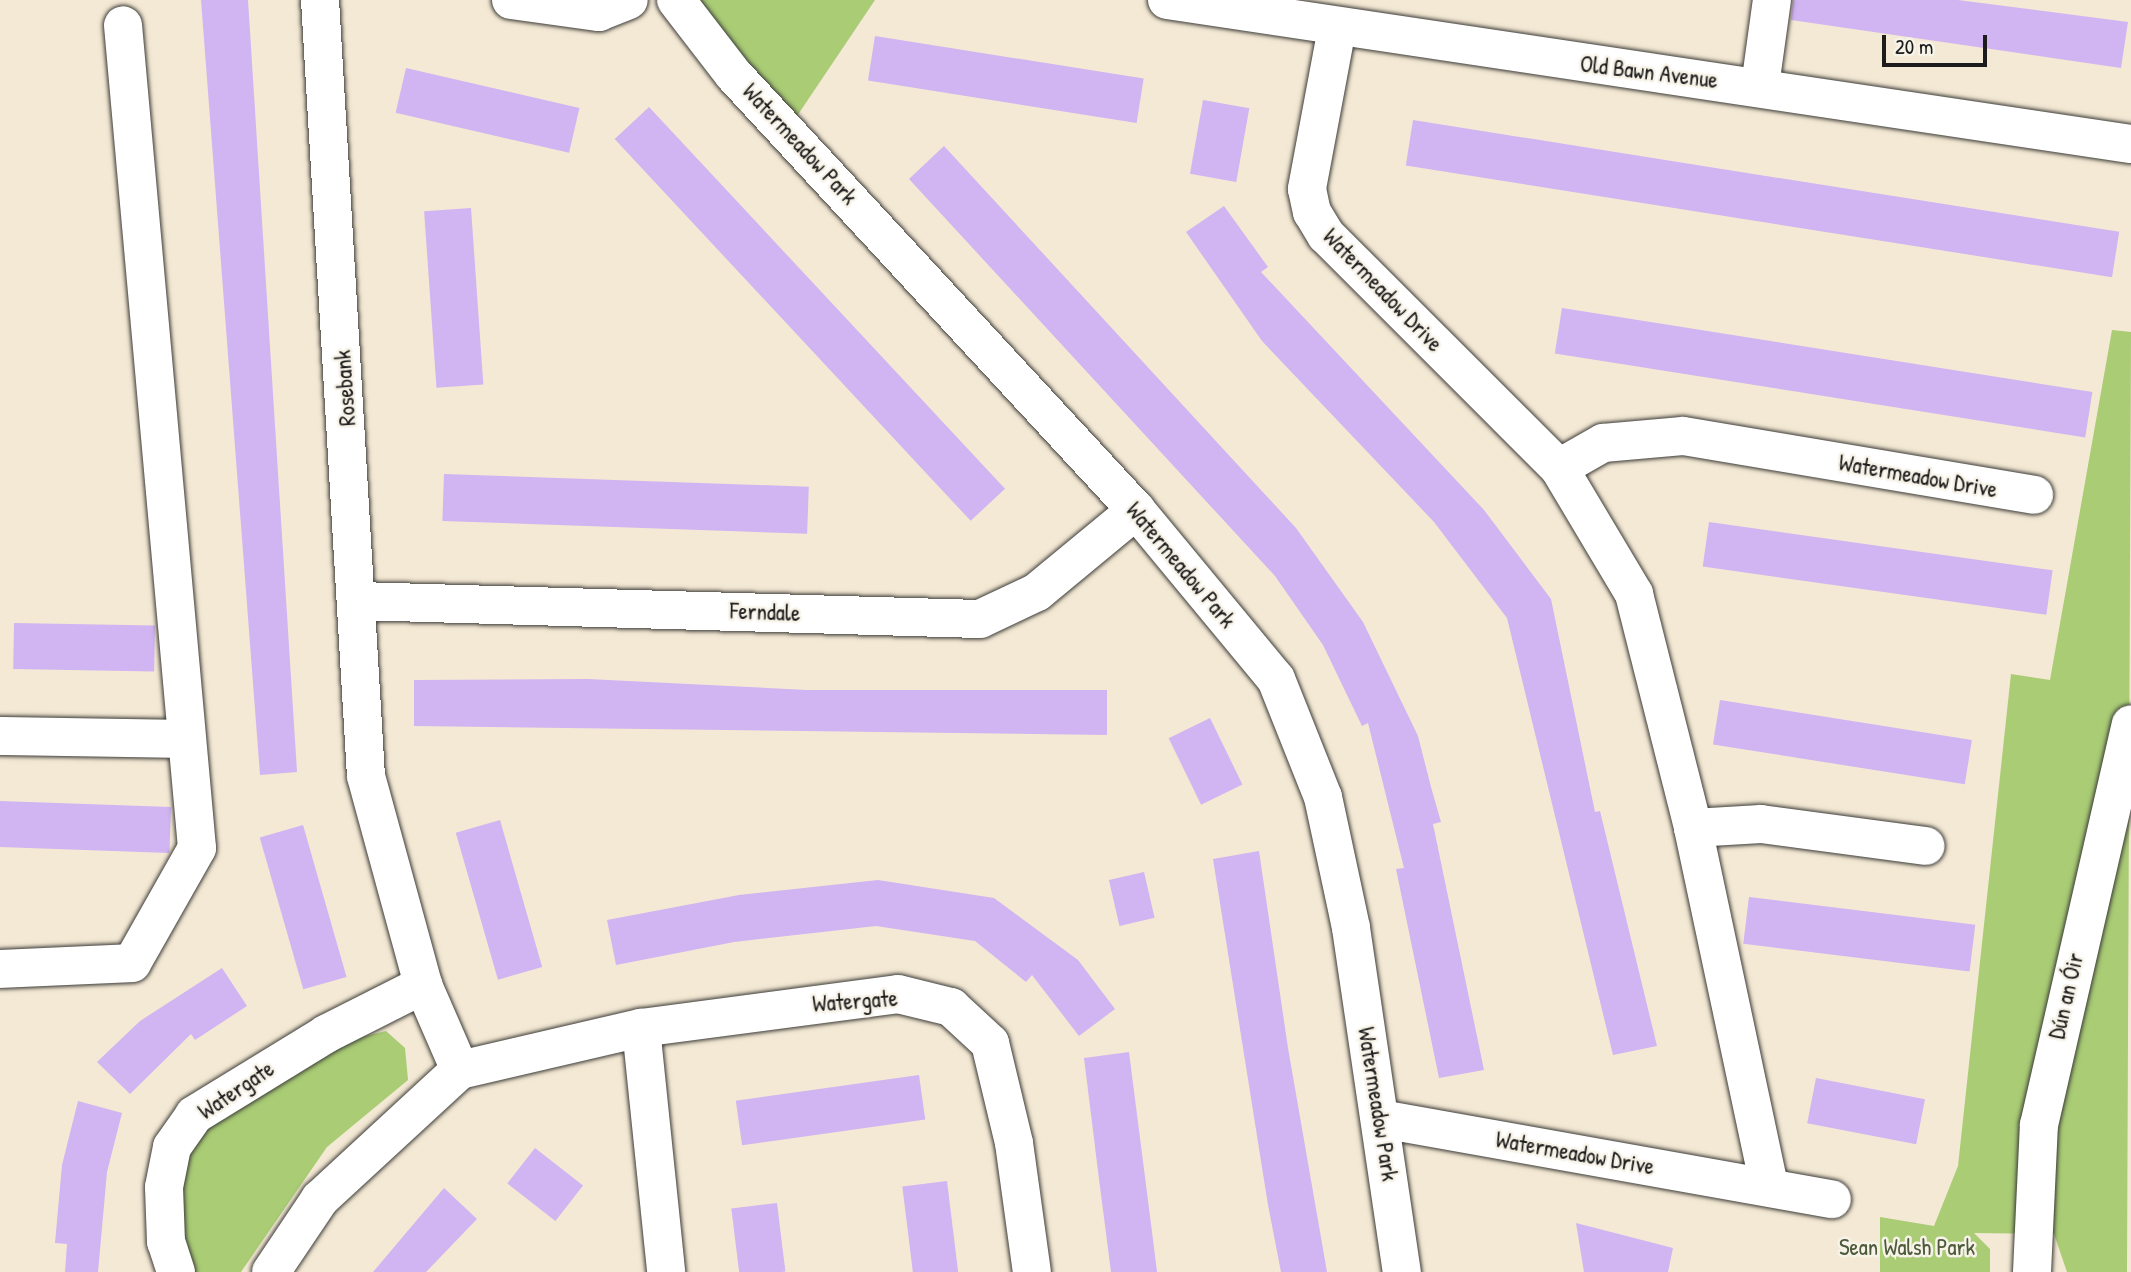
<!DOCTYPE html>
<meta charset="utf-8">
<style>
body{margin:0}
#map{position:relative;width:2131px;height:1272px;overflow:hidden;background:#f4e9d4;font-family:"Patrick Hand",sans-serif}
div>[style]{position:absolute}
.green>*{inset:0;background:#a9cc75}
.building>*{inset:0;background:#d1b4f2;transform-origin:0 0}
.roads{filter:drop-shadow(0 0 2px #3c3b38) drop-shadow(0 0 2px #3c3b38)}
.minor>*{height:38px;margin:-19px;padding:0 19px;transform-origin:19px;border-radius:19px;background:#fff}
span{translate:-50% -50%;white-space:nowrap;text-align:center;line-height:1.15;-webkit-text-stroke:5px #f7f3e8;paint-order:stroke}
.street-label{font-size:23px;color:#1c1c1c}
.park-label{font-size:23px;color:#4d5a3b}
.scale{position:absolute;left:1882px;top:35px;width:105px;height:32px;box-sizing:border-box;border:4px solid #1c1c1c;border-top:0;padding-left:9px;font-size:21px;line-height:24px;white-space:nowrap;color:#1c1c1c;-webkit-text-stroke:5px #f7f3e8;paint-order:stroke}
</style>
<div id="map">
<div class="green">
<i style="clip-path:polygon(686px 0,875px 0,793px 122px)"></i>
<i style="clip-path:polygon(2112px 330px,2131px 332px,2127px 1272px,2067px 1272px,2054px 1234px,1974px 1233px,1990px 1249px,1990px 1272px,1880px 1272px,1880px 1217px,1934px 1226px,1958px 1166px,2011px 674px,2050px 680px)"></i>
<i style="clip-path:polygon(386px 1031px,405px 1048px,408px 1080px,327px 1147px,241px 1272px,189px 1272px,176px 1215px,179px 1169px,202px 1125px,357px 1038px)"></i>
</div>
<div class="building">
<i style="clip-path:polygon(201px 0,248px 0,297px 772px,260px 775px)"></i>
<i style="clip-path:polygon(1793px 0,1958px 0,2128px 22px,2121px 68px,1791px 20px)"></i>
<i style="left:875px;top:36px;width:272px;height:45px;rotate:9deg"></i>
<i style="left:406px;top:68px;width:178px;height:46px;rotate:13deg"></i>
<i style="left:1203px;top:100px;width:47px;height:75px;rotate:10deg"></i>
<i style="left:649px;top:107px;width:522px;height:47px;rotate:47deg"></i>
<i style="left:1413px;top:120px;width:715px;height:46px;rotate:9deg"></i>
<i style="clip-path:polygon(944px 146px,1296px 528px,1363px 622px,1418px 736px,1431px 787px,1441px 822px,1433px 824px,1484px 1070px,1439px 1078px,1396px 869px,1404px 868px,1368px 723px,1362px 726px,1323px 645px,1275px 576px,909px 179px)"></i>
<i style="clip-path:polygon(1224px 206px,1268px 267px,1261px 272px,1484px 510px,1551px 599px,1595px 812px,1600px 811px,1657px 1046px,1613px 1055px,1507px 618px,1434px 522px,1262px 341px,1186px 232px)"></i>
<i style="left:471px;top:208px;width:177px;height:47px;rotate:86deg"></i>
<i style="left:1562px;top:308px;width:537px;height:46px;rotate:9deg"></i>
<i style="left:444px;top:474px;width:365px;height:47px;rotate:2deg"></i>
<i style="left:1709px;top:522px;width:347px;height:45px;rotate:8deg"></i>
<i style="left:14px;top:623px;width:141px;height:46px;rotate:1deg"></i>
<i style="clip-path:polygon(588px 679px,807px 690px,1107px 690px,1107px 735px,414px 726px,414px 680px)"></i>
<i style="left:1720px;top:700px;width:255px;height:45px;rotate:9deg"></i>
<i style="left:1210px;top:718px;width:74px;height:46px;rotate:64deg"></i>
<i style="left:171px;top:807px;width:46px;height:171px;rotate:92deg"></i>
<i style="left:500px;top:820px;width:153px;height:46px;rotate:74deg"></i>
<i style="left:303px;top:825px;width:158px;height:45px;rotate:74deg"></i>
<i style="clip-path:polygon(1259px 851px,1288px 1048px,1327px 1272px,1281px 1272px,1268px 1205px,1213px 859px)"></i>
<i style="left:1144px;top:872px;width:47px;height:36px;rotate:77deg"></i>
<i style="clip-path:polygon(878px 880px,994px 898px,1078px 960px,1115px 1009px,1079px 1036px,1032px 975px,1026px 982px,975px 941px,876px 926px,734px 942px,616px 965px,607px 920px,739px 895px)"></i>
<i style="left:1749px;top:897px;width:228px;height:47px;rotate:7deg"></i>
<i style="clip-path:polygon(222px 968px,247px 1006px,195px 1040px,191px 1034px,130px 1094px,97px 1062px,140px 1021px)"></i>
<i style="clip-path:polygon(1129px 1052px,1151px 1224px,1157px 1272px,1111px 1272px,1099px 1179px,1084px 1058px)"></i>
<i style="left:919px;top:1075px;width:45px;height:185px;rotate:82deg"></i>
<i style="left:1816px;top:1078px;width:111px;height:46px;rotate:11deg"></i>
<i style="clip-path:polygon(78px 1101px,122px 1113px,107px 1172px,98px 1272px,65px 1272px,67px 1244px,55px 1243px,62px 1165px)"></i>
<i style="left:535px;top:1148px;width:61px;height:45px;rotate:38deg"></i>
<i style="left:947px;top:1181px;width:92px;height:45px;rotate:83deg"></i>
<i style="clip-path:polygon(444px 1188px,477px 1219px,426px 1272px,373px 1272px)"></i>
<i style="left:777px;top:1203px;width:69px;height:46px;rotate:83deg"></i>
<i style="clip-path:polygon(1576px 1223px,1673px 1248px,1668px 1272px,1584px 1272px)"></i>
</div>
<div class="roads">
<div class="minor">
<i style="left:320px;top:0;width:777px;rotate:86.61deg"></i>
<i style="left:366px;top:776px;width:217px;rotate:74.7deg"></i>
<i style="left:423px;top:985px;width:93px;rotate:66.5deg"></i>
<i style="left:511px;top:0;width:89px;rotate:7.8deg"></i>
<i style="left:599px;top:12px;width:32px;rotate:-22deg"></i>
<i style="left:676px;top:0;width:93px;rotate:52.4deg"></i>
<i style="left:733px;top:74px;width:594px;rotate:47.25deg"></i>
<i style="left:1136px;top:510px;width:219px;rotate:50.4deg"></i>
<i style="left:1276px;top:679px;width:127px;rotate:68.3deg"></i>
<i style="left:1323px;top:797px;width:134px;rotate:77.9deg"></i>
<i style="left:1351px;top:928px;width:348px;rotate:81.6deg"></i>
<i style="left:1167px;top:0;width:975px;rotate:8.5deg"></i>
<i style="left:1337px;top:28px;width:164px;rotate:100.6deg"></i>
<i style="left:1307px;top:189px;width:24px;rotate:78deg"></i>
<i style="left:1312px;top:212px;width:27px;rotate:59deg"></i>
<i style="left:1326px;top:235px;width:330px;rotate:45deg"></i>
<i style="left:1559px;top:468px;width:147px;rotate:59.2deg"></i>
<i style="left:1634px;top:594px;width:241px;rotate:75.8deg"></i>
<i style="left:1693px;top:828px;width:366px;rotate:78deg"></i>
<i style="left:1760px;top:86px;width:87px;rotate:-82.1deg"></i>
<i style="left:1559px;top:468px;width:51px;rotate:-29.6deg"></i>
<i style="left:1603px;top:443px;width:80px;rotate:-5deg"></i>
<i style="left:1683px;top:436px;width:356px;rotate:9.5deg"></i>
<i style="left:358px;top:601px;width:622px;rotate:1.66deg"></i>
<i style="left:980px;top:619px;width:63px;rotate:-25.3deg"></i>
<i style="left:1037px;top:592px;width:129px;rotate:-39.6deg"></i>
<i style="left:0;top:736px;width:184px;rotate:0.9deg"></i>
<i style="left:1693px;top:828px;width:68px;rotate:-3.4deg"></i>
<i style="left:1761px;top:824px;width:166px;rotate:7.6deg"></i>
<i style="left:0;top:969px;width:132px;rotate:-2.6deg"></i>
<i style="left:132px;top:963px;width:132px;rotate:-60.5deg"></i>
<i style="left:197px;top:848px;width:826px;rotate:-95.14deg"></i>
<i style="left:641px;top:1028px;width:245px;rotate:84.1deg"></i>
<i style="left:1381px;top:1119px;width:458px;rotate:10.1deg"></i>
<i style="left:176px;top:1272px;width:32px;rotate:-108deg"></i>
<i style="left:166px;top:1242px;width:55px;rotate:-92.1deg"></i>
<i style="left:164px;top:1187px;width:41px;rotate:-78.7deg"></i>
<i style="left:172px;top:1147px;width:39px;rotate:-55deg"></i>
<i style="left:194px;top:1115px;width:155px;rotate:-31.5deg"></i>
<i style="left:326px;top:1034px;width:109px;rotate:-26.8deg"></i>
<i style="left:271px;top:1272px;width:88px;rotate:-56.1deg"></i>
<i style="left:320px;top:1199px;width:190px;rotate:-42.7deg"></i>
<i style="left:460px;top:1070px;width:186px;rotate:-13.1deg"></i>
<i style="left:641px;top:1028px;width:259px;rotate:-7.5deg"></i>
<i style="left:898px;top:994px;width:55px;rotate:13.8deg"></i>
<i style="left:951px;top:1007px;width:53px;rotate:42.7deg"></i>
<i style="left:990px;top:1043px;width:103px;rotate:76.5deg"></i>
<i style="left:1014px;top:1143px;width:130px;rotate:82.1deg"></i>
<i style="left:2032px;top:1272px;width:147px;rotate:-87.3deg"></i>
<i style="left:2039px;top:1125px;width:411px;rotate:-77.1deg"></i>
</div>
</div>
<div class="street-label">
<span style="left:1649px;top:72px;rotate:7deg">Old Bawn Avenue</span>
<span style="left:800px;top:144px;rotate:47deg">Watermeadow Park</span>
<span style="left:1383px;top:290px;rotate:46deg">Watermeadow Drive</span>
<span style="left:345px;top:388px;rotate:-94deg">Rosebank</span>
<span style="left:1918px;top:476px;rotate:10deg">Watermeadow Drive</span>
<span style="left:1181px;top:565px;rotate:50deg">Watermeadow Park</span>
<span style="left:765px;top:612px;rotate:2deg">Ferndale</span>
<span style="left:2066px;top:996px;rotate:-77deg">Dún an Óir</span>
<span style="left:855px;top:1001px;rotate:-4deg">Watergate</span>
<span style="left:236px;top:1090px;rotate:-34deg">Watergate</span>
<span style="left:1378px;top:1104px;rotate:81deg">Watermeadow Park</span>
<span style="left:1575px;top:1153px;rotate:10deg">Watermeadow Drive</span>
</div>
<div class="park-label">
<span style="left:1907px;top:1247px">Sean Walsh Park</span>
</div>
<div class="scale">20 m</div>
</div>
